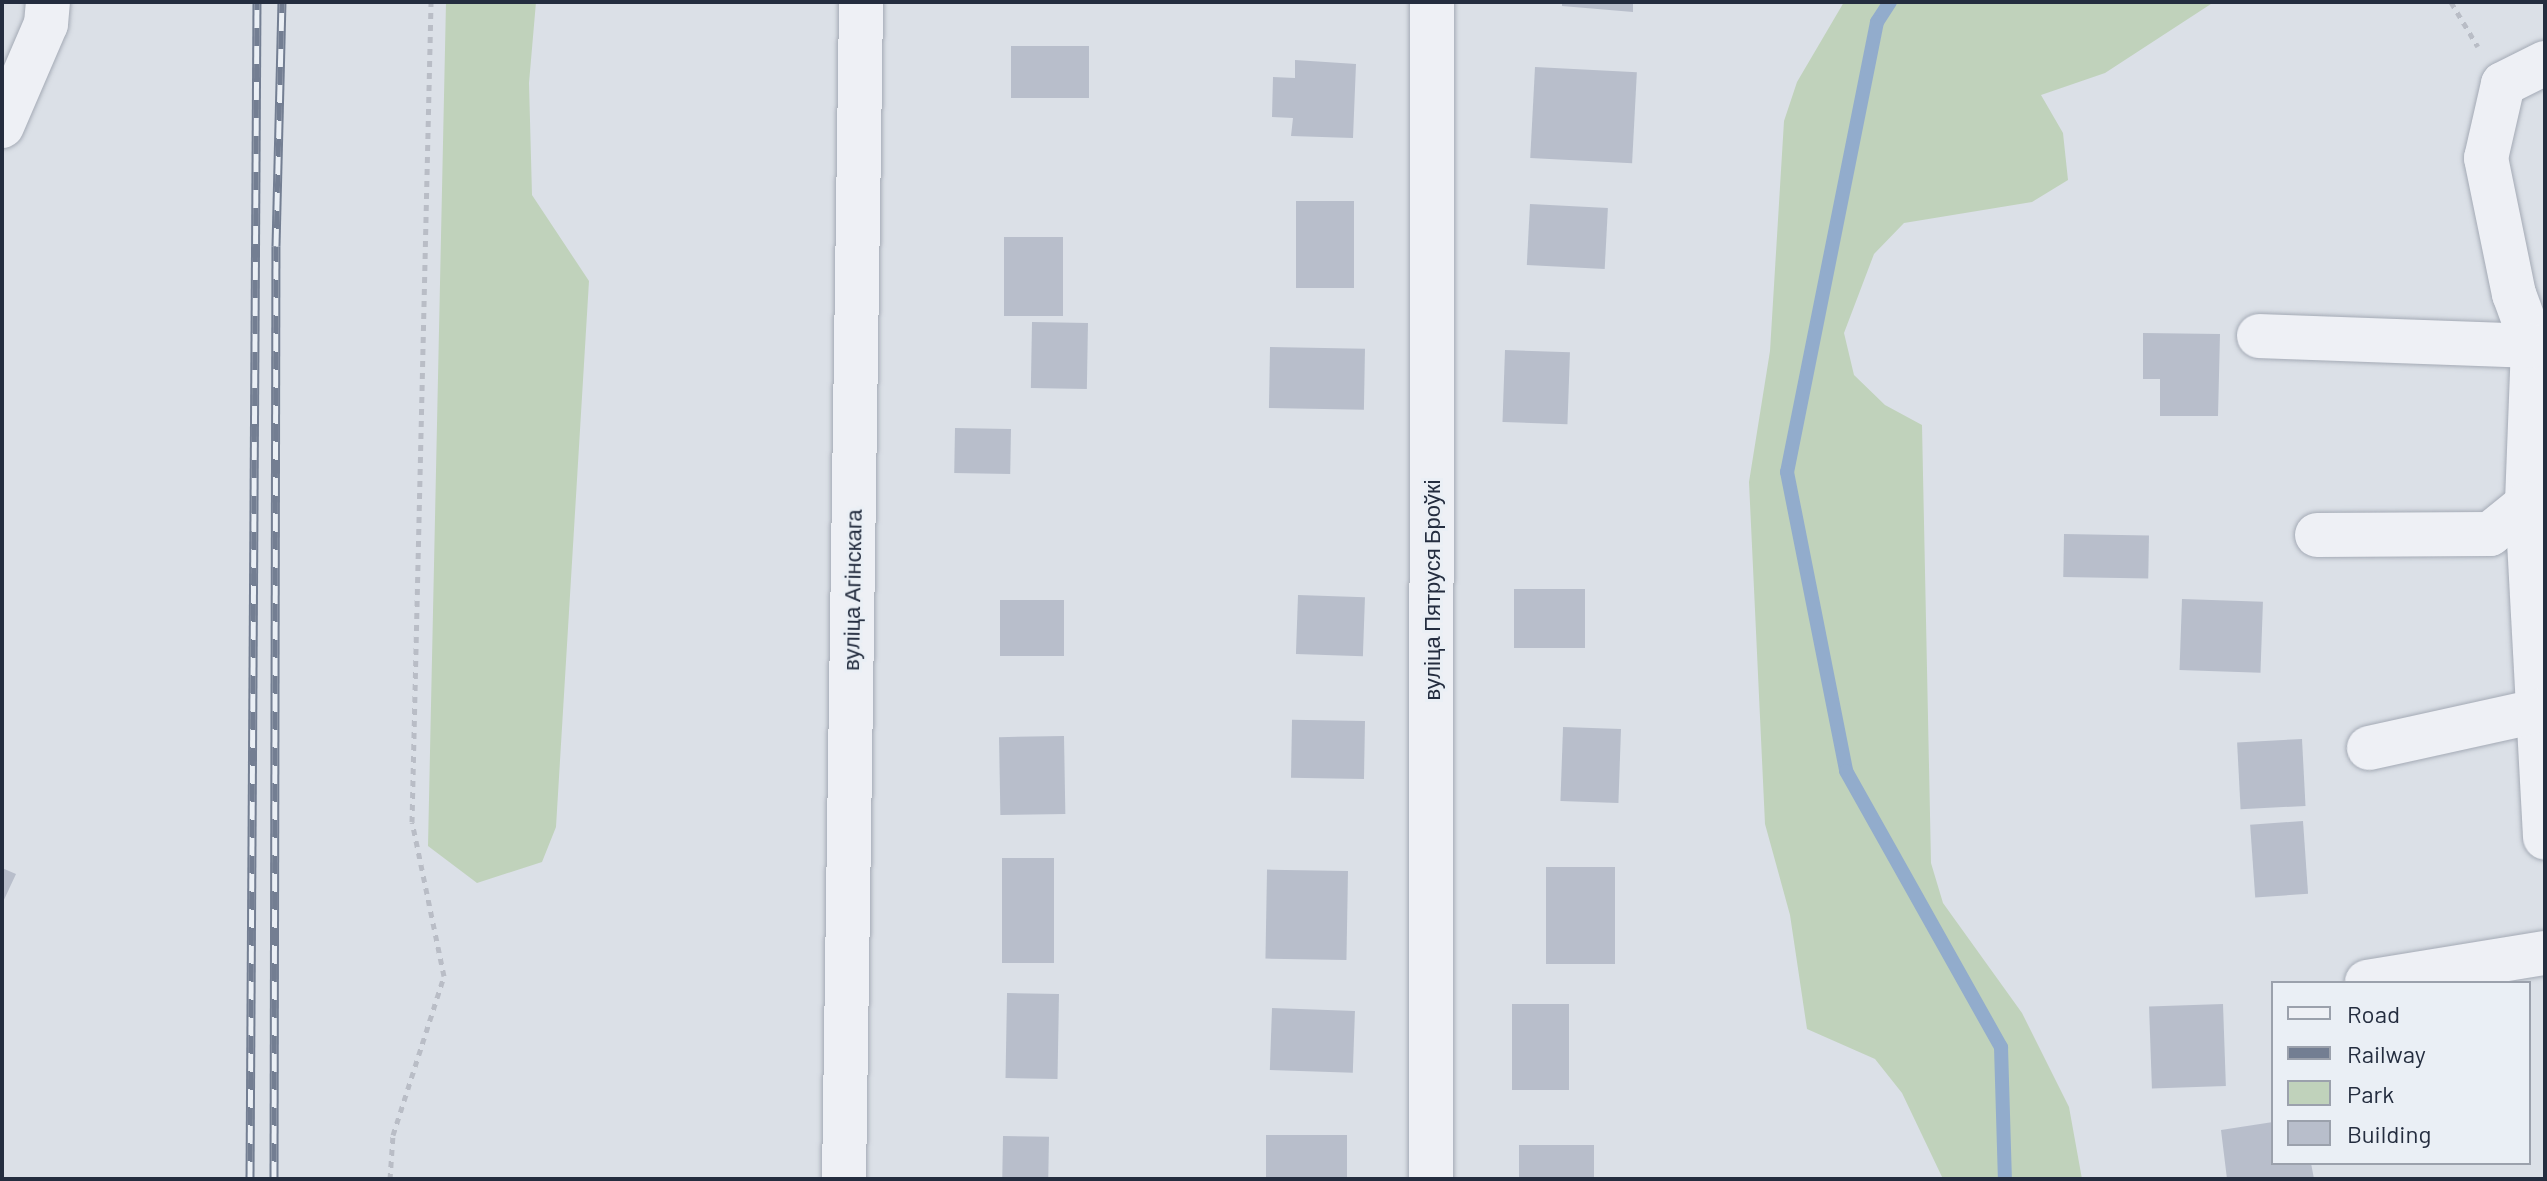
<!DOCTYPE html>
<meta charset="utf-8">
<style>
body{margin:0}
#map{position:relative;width:2547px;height:1181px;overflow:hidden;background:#dbe0e7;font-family:Barlow,sans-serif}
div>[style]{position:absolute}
.green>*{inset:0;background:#c0d2bb}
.stream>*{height:14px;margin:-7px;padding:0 7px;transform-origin:7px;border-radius:7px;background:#92accc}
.building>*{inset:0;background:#b8becb;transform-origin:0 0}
.path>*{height:5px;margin-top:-2.5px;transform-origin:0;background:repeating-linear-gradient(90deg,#b9bdc6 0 6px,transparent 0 12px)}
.roads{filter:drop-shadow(0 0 2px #a4aab5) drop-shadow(0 0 2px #a4aab5)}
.minor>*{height:44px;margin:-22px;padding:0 22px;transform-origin:22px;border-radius:22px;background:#eef0f5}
.rail>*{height:9px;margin-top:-4.5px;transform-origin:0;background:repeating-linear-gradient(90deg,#eaeff5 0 18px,#737e92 0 36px);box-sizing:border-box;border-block:2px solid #737e92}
span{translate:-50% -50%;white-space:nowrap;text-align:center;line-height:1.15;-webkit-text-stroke:6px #eaeff5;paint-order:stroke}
.street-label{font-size:22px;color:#242d3f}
.frame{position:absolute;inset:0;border:4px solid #242d3f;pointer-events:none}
.legend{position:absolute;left:2271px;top:981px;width:260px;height:184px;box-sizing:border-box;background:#eaeff5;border:2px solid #9ba1ac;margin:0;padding:10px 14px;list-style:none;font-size:24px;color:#242d3f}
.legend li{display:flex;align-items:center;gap:16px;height:40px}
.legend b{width:40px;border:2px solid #9ba1ac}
</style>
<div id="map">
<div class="green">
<i style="clip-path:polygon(446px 2px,536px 2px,529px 83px,532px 195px,589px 281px,556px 827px,542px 862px,477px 883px,428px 846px)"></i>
<i style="clip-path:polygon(1844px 2px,2214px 2px,2105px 73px,2041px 95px,2063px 133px,2068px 180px,2032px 202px,1904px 223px,1874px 254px,1844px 333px,1854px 375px,1885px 405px,1922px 425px,1931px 863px,1943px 903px,2022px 1013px,2069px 1107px,2082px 1179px,1943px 1179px,1902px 1093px,1875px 1059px,1807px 1029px,1790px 915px,1765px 824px,1749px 482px,1770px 351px,1784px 121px,1797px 82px)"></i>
</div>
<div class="stream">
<i style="left:1890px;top:2px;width:24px;rotate:123deg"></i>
<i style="left:1877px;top:22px;width:459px;rotate:101.3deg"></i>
<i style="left:1787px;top:472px;width:305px;rotate:78.8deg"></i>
<i style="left:1846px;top:771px;width:317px;rotate:60.7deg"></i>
<i style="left:2001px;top:1047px;width:132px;rotate:88.3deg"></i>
</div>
<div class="building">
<i style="clip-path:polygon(1562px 2px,1633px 2px,1633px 12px,1562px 6px)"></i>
<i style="left:1011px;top:46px;width:78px;height:52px"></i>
<i style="clip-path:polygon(1295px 60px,1356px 64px,1353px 138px,1291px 136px,1293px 118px,1272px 117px,1273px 77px,1295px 78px)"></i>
<i style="left:1535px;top:67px;width:102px;height:91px;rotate:3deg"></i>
<i style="left:1354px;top:201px;width:87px;height:58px;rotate:90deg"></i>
<i style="left:1530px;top:204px;width:78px;height:61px;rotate:3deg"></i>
<i style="left:1004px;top:237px;width:59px;height:79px"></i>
<i style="left:1032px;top:322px;width:56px;height:66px;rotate:1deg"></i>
<i style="clip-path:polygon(2143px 333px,2220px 334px,2218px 416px,2160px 416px,2160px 379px,2143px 379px)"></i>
<i style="left:1270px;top:347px;width:95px;height:61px;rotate:1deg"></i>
<i style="left:1505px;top:350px;width:65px;height:72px;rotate:2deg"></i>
<i style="left:955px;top:428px;width:56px;height:45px;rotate:1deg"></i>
<i style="left:2064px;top:534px;width:85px;height:43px;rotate:1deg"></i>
<i style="left:1514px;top:589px;width:71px;height:59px"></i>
<i style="left:1298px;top:595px;width:67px;height:59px;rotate:2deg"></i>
<i style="left:2182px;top:599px;width:81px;height:71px;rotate:2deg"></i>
<i style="left:1000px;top:600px;width:64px;height:56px"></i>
<i style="left:1365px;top:721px;width:58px;height:73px;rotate:91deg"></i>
<i style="left:1621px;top:729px;width:74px;height:58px;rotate:92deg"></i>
<i style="left:1064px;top:736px;width:78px;height:65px;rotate:89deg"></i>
<i style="left:2302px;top:739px;width:67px;height:65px;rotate:87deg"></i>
<i style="left:2303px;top:821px;width:73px;height:53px;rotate:86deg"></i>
<i style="left:1054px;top:858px;width:105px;height:52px;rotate:90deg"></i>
<i style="left:1615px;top:867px;width:97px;height:69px;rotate:90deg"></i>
<i style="clip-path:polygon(2px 868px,16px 874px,2px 904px)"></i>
<i style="left:1348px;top:871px;width:89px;height:81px;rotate:91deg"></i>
<i style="left:1059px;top:994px;width:85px;height:52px;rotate:91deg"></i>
<i style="left:1512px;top:1004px;width:57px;height:86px"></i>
<i style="left:2223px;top:1004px;width:82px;height:74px;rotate:88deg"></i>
<i style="left:1272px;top:1008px;width:83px;height:62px;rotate:2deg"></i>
<i style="clip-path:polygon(2273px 1122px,2273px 1163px,2311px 1163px,2314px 1179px,2227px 1179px,2221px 1130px)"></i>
<i style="left:1347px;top:1135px;width:44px;height:81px;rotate:90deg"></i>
<i style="left:1003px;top:1136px;width:46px;height:43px;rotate:1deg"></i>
<i style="left:1594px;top:1145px;width:34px;height:75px;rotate:90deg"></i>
</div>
<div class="path">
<i style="left:2451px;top:2px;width:52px;rotate:59deg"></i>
<i style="left:390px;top:1179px;width:44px;rotate:-86.1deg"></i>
<i style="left:393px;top:1135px;width:167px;rotate:-72.2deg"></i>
<i style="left:444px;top:976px;width:157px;rotate:-101.7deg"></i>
<i style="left:412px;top:822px;width:820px;rotate:-88.67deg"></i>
</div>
<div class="roads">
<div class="minor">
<i style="left:2545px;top:63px;width:47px;rotate:153.4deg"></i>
<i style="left:2503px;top:84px;width:76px;rotate:102.9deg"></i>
<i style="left:2486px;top:158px;width:139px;rotate:78.4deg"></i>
<i style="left:2514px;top:294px;width:55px;rotate:69.9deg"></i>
<i style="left:2533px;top:346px;width:158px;rotate:92.2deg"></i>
<i style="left:2527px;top:504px;width:334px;rotate:86.9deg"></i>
<i style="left:2px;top:126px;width:111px;rotate:-66.7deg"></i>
<i style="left:46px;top:24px;width:22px;rotate:-85deg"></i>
<i style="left:2259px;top:336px;width:274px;rotate:2.1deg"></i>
<i style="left:2317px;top:535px;width:173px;rotate:-0.3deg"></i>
<i style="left:2490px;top:534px;width:48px;rotate:-39deg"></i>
<i style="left:2369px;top:748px;width:172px;rotate:-12.4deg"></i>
<i style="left:2367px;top:982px;width:180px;rotate:-9.3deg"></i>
<i style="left:844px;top:1179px;width:1177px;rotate:-89.17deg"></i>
<i style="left:1431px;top:1179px;width:1177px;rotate:-89.95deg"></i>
</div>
</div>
<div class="rail">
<i style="left:250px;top:1179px;width:1177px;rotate:-89.66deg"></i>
<i style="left:274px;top:1179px;width:933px;rotate:-89.88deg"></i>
<i style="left:276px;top:246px;width:244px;rotate:-88.6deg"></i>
</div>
<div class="street-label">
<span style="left:852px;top:590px;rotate:-89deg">вуліца Агінскага</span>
<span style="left:1432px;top:590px;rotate:-90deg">вуліца Пятруся Броўкі</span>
</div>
<div class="frame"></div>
<ul class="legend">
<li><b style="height:10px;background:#eef0f5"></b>Road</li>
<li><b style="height:10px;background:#737e92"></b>Railway</li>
<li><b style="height:22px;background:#c0d2bb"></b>Park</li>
<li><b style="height:22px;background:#b8becb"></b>Building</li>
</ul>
</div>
